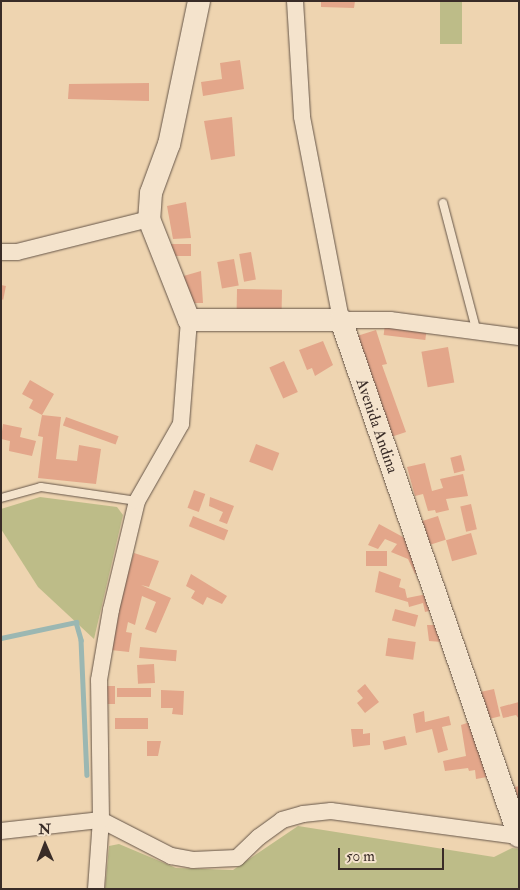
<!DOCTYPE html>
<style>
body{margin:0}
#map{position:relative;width:520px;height:890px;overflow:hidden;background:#eed4b0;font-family:"IM FELL Double Pica",serif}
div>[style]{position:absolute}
.green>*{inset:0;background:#bdbc88;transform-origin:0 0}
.stream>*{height:4.5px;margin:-2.25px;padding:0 2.25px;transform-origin:2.25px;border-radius:2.25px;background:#9bb7b2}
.building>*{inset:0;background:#e3a68a;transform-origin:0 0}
.roads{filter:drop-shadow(0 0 1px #665649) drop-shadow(0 0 1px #665649)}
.lane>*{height:8px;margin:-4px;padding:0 4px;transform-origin:4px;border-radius:4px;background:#f4e3cc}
.street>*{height:16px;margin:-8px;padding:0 8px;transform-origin:8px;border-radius:8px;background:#f4e3cc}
.secondary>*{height:22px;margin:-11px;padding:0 11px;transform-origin:11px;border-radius:11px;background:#f4e3cc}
span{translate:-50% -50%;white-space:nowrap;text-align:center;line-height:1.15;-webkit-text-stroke:4px #f4e3cc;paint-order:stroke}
.street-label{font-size:16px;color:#392c27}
.frame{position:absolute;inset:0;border:2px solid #392c27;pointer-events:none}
.north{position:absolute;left:20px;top:820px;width:50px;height:50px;-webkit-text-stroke:4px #f4e3cc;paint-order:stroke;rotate:359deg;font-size:14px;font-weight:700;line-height:20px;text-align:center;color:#392c27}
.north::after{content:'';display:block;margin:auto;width:18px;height:22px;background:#392c27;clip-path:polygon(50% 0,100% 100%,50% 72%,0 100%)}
.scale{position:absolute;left:338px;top:848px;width:106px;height:22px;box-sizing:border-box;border:2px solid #392c27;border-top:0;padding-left:6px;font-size:15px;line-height:18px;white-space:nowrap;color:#392c27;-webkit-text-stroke:4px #f4e3cc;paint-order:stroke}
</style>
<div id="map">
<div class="green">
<i style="left:440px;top:1px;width:22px;height:43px"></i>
<i style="clip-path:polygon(40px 497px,117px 507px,123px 515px,94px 639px,38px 587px,1px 529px,1px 509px)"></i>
<i style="clip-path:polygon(298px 826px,494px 857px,512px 848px,519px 849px,519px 889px,105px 889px,109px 846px,119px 844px,176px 868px,233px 870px)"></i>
</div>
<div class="stream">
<i style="left:1px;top:638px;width:77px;rotate:-12deg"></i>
<i style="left:76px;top:622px;width:19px;rotate:74deg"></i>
<i style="left:81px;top:640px;width:135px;rotate:87.5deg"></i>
</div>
<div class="building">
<i style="clip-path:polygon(321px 1px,355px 1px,354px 8px,321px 7px)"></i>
<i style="clip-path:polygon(240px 60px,244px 89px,203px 96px,201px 82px,222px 79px,220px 63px)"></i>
<i style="clip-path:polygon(149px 83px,149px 101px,68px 99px,69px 84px)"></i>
<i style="clip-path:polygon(232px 117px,235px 156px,211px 160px,204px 121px)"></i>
<i style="clip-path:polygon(186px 202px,191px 238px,173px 239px,167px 206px)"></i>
<i style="left:169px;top:244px;width:22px;height:12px"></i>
<i style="left:251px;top:252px;width:28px;height:12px;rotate:80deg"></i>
<i style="left:234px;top:259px;width:27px;height:17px;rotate:80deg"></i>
<i style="clip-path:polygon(201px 271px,203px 303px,190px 303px,180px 277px)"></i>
<i style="left:1px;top:285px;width:5px;height:14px;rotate:11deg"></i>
<i style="left:237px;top:289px;width:45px;height:20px;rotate:1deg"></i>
<i style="left:385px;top:324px;width:42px;height:11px;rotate:7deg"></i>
<i style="clip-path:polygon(376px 330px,387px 364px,382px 365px,406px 432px,391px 437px,357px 336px)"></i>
<i style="clip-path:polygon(323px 341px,333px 365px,315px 376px,312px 368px,307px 370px,299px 350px)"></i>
<i style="left:448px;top:347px;width:36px;height:27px;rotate:80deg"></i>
<i style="left:284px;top:361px;width:34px;height:16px;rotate:66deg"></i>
<i style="clip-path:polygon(30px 380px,54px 394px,42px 415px,29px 408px,33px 400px,22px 394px)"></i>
<i style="clip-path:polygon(42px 415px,61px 417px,56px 459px,77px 461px,79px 445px,101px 449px,96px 484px,38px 478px,43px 437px,38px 436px)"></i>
<i style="left:66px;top:417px;width:56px;height:9px;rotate:20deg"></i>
<i style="clip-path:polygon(3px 424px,22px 428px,20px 437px,36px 441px,32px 456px,9px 451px,10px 441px,1px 439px)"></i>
<i style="left:256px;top:444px;width:25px;height:19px;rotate:21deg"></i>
<i style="left:461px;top:455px;width:16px;height:11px;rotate:76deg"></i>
<i style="clip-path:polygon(425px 463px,432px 491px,443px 488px,440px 479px,463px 474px,468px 496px,446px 499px,449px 510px,436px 513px,435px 510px,428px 511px,423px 494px,415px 496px,407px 467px)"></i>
<i style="left:194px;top:490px;width:12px;height:19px;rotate:20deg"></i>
<i style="clip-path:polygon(210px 497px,234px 506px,227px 524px,219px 521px,223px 512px,209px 506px)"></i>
<i style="left:471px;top:504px;width:26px;height:11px;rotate:77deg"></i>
<i style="left:193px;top:516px;width:38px;height:11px;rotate:22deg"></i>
<i style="left:438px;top:516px;width:25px;height:18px;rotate:72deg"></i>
<i style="clip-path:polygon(379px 524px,414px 543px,425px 569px,415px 574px,408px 559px,391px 552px,397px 544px,385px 539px,378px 549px,368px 545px)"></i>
<i style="left:471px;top:533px;width:22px;height:26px;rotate:74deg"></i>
<i style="left:366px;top:551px;width:21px;height:15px"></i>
<i style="clip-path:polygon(134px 553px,159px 561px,149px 587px,141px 585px,171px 598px,156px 633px,145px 629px,156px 602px,142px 596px,135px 625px,128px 622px,126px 632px,132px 633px,129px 652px,111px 650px,122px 590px)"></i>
<i style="clip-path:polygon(379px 571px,401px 579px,399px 587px,405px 589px,407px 598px,432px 593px,437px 609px,425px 612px,423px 603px,409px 607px,408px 602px,375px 592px)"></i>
<i style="clip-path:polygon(191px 574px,227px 596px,222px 604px,207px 597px,203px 605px,191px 598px,195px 591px,186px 586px)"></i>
<i style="left:395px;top:609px;width:24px;height:12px;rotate:15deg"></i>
<i style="clip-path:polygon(427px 625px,438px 625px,442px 642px,429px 641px)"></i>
<i style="left:388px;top:638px;width:28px;height:18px;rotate:8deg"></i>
<i style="left:140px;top:647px;width:37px;height:11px;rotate:5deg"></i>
<i style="left:154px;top:664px;width:19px;height:17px;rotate:87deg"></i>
<i style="clip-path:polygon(365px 684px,379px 702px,365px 713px,357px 703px,363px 698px,357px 691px)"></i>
<i style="left:115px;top:686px;width:18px;height:11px;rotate:90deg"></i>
<i style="left:151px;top:688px;width:9px;height:34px;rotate:90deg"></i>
<i style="left:494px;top:689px;width:28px;height:15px;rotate:77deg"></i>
<i style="clip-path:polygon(161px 690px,184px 691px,183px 715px,172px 714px,173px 708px,161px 708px)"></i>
<i style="clip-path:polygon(519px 702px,519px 719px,516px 715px,503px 718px,500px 707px)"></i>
<i style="clip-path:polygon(424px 711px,425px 722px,449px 716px,451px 725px,442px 727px,448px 750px,438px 753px,432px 729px,416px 733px,413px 714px)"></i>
<i style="left:115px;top:718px;width:33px;height:11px"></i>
<i style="clip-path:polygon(473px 721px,487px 777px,476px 779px,475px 770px,469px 771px,468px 768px,445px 771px,443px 761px,466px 756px,461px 725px)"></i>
<i style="clip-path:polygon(351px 729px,363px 729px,363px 734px,370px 733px,370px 745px,353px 747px)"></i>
<i style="left:405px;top:736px;width:9px;height:23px;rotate:77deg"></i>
<i style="clip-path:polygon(147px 741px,161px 741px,158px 756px,147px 756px)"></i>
<i style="clip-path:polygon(519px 786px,519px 799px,518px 799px,515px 787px)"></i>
</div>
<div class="roads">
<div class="lane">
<i style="left:443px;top:203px;width:130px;rotate:75.3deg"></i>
<i style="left:1px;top:498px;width:41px;rotate:-15.4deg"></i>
<i style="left:41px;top:487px;width:97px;rotate:8.3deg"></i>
</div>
<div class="street">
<i style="left:295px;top:1px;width:116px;rotate:86.5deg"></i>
<i style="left:302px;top:117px;width:207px;rotate:79.1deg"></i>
<i style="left:341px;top:320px;width:49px"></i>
<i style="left:390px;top:320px;width:130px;rotate:7.5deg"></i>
<i style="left:1px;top:252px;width:16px"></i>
<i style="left:17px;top:252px;width:136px;rotate:-14deg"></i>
<i style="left:1px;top:831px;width:101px;rotate:-6.3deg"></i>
<i style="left:101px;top:820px;width:79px;rotate:27.2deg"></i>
<i style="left:171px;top:856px;width:22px;rotate:10deg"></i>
<i style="left:193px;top:860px;width:44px;rotate:-2.6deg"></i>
<i style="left:237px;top:858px;width:30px;rotate:-44deg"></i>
<i style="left:259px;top:837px;width:29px;rotate:-36deg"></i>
<i style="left:282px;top:820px;width:22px;rotate:-16deg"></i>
<i style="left:303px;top:814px;width:28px;rotate:-6deg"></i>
<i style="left:331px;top:811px;width:189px;rotate:7.6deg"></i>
<i style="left:96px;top:889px;width:69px;rotate:-85.9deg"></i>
<i style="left:101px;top:820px;width:140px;rotate:-90.8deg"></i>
<i style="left:99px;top:680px;width:71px;rotate:-80.3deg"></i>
<i style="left:111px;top:610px;width:112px;rotate:-76.6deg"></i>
<i style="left:137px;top:501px;width:89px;rotate:-60.3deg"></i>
<i style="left:181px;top:424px;width:104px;rotate:-85.6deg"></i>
</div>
<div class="secondary">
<i style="left:199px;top:1px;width:146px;rotate:101.8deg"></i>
<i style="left:169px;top:144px;width:52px;rotate:110.2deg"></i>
<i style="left:151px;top:193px;width:26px;rotate:94deg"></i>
<i style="left:149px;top:219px;width:109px;rotate:68.4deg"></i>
<i style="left:189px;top:320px;width:152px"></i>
<i style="left:341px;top:320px;width:546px;rotate:70.97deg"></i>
</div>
</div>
<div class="street-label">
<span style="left:377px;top:426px;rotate:71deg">Avenida Andina</span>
</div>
<div class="frame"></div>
<div class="north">N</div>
<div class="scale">50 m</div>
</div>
